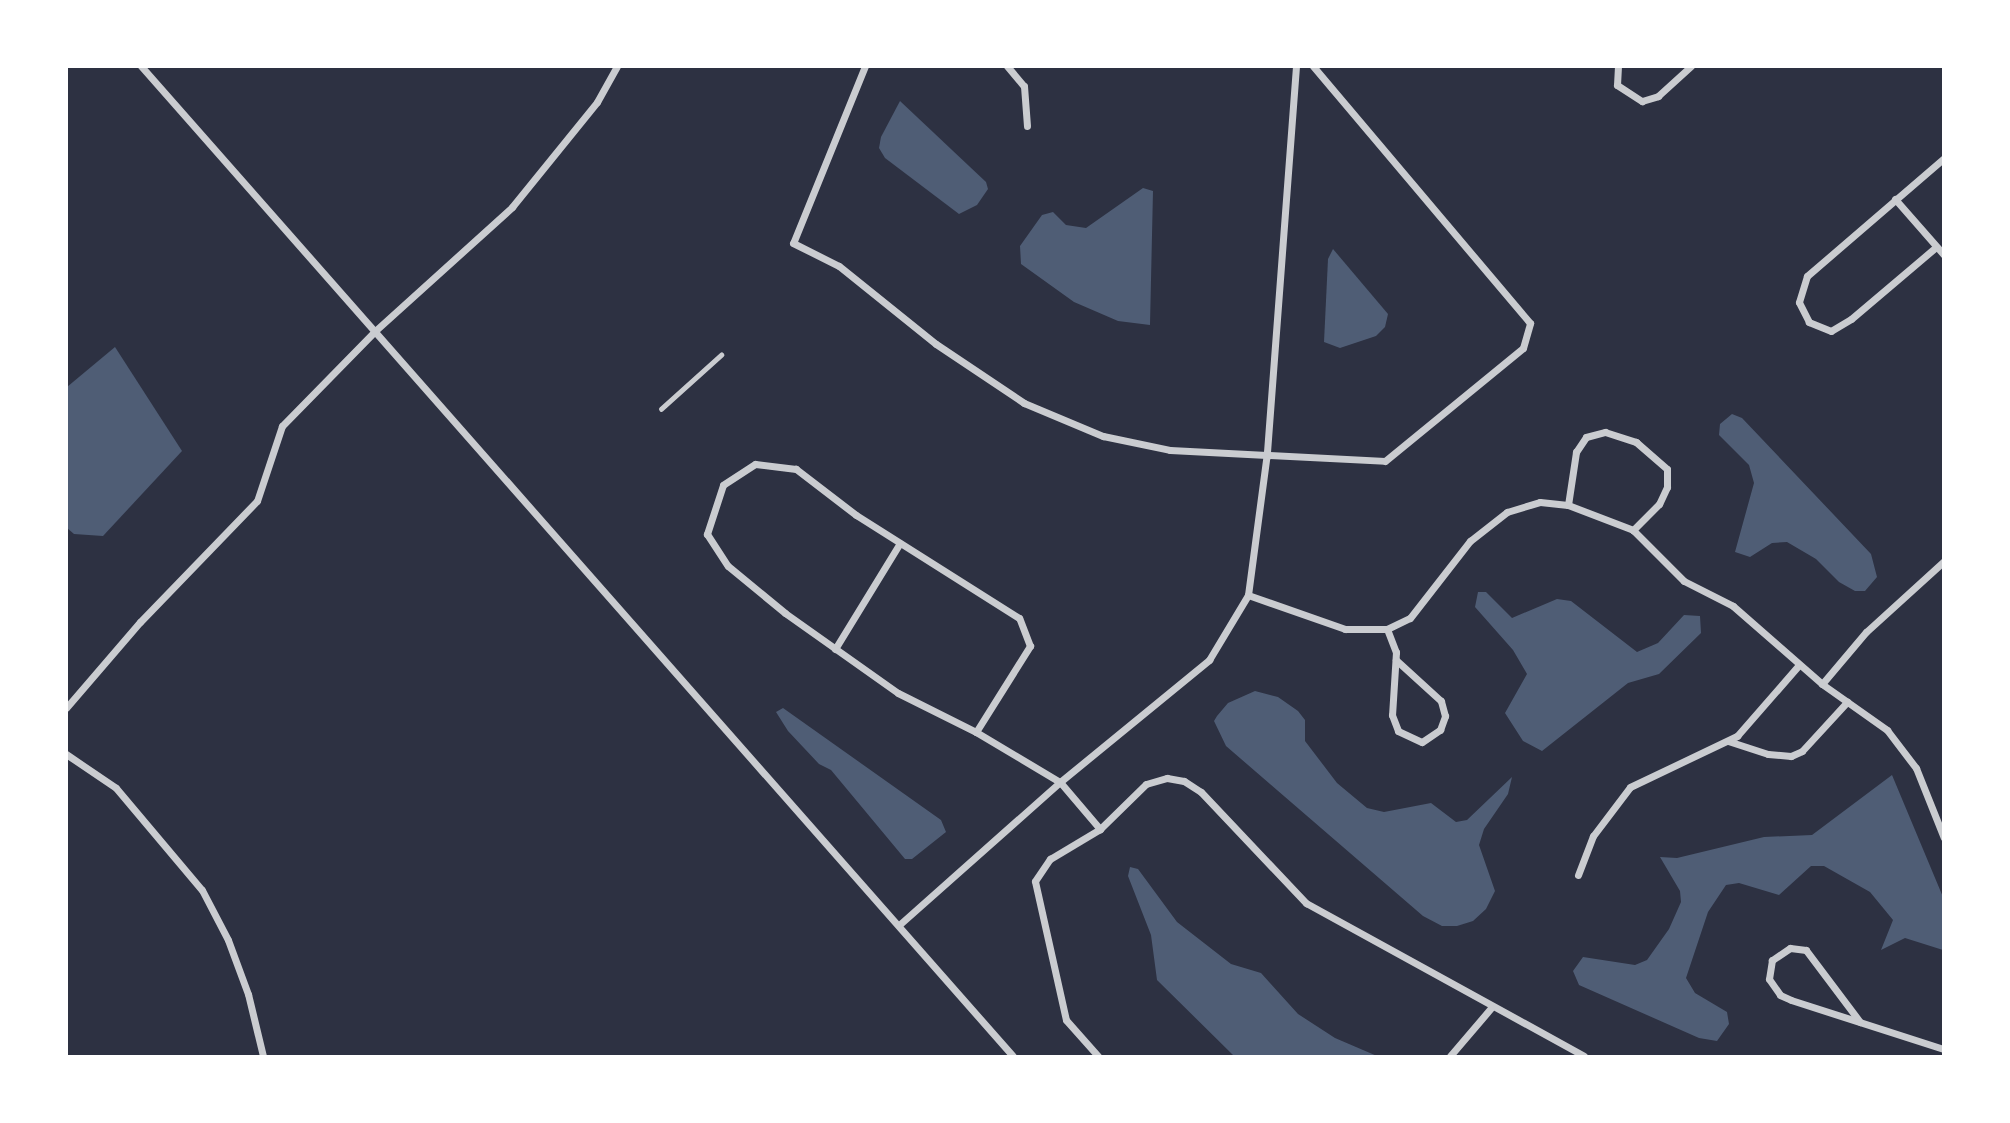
<!DOCTYPE html>
<style>
body{margin:0}
#map{position:relative;width:2010px;height:1123px;overflow:hidden;background:#2d3142;font-family:"Fira Sans Condensed",sans-serif}
div>[style]{position:absolute}
.water>*{inset:0;background:#4f5d75}
.service>*{height:4.5px;margin:-2.25px;padding:0 2.25px;transform-origin:2.25px;border-radius:2.25px;background:#caccd0}
.minor>*{height:7px;margin:-3.5px;padding:0 3.5px;transform-origin:3.5px;border-radius:3.5px;background:#caccd0}
span{translate:-50% -50%;white-space:nowrap;text-align:center;line-height:1.15;-webkit-text-stroke:7px #fff;paint-order:stroke}
.frame{position:absolute;inset:0;border:68px solid #fff;pointer-events:none}
</style>
<div id="map">
<div class="water">
<i style="clip-path:polygon(900px 101px,986px 182px,988px 189px,977px 205px,959px 214px,885px 158px,879px 148px,881px 137px)"></i>
<i style="clip-path:polygon(1143px 188px,1153px 191px,1150px 325px,1118px 321px,1074px 302px,1021px 264px,1020px 246px,1042px 215px,1053px 212px,1066px 225px,1086px 228px)"></i>
<i style="clip-path:polygon(1333px 249px,1388px 314px,1385px 327px,1376px 336px,1340px 348px,1324px 342px,1328px 259px)"></i>
<i style="clip-path:polygon(115px 347px,182px 451px,103px 536px,74px 534px,67px 528px,67px 387px)"></i>
<i style="clip-path:polygon(1732px 414px,1742px 418px,1871px 554px,1877px 577px,1865px 591px,1855px 591px,1839px 582px,1816px 559px,1787px 542px,1772px 543px,1750px 557px,1735px 552px,1754px 483px,1749px 465px,1719px 435px,1720px 424px)"></i>
<i style="clip-path:polygon(1478px 592px,1486px 592px,1512px 618px,1557px 599px,1571px 601px,1637px 652px,1658px 643px,1684px 615px,1700px 616px,1701px 633px,1659px 674px,1628px 683px,1542px 751px,1523px 741px,1505px 713px,1527px 674px,1513px 650px,1475px 607px)"></i>
<i style="clip-path:polygon(1255px 691px,1278px 697px,1298px 711px,1305px 720px,1305px 741px,1337px 783px,1367px 808px,1384px 812px,1431px 803px,1456px 822px,1467px 820px,1512px 777px,1508px 794px,1484px 829px,1479px 845px,1495px 891px,1486px 909px,1473px 921px,1457px 926px,1442px 926px,1423px 916px,1226px 746px,1214px 721px,1217px 716px,1228px 703px)"></i>
<i style="clip-path:polygon(783px 708px,941px 820px,946px 832px,912px 859px,905px 859px,831px 770px,819px 764px,788px 731px,776px 712px)"></i>
<i style="clip-path:polygon(1892px 775px,1943px 897px,1943px 950px,1905px 938px,1881px 950px,1893px 920px,1870px 892px,1824px 866px,1811px 866px,1779px 895px,1739px 883px,1726px 885px,1708px 912px,1686px 978px,1695px 993px,1727px 1012px,1729px 1024px,1717px 1041px,1699px 1038px,1579px 985px,1573px 971px,1583px 957px,1635px 965px,1647px 960px,1669px 929px,1681px 902px,1680px 891px,1660px 857px,1677px 858px,1764px 837px,1812px 835px)"></i>
<i style="clip-path:polygon(1130px 867px,1138px 869px,1177px 922px,1231px 964px,1261px 973px,1298px 1014px,1335px 1038px,1377px 1056px,1234px 1056px,1157px 980px,1151px 935px,1128px 876px)"></i>
</div>
<div class="service">
<i style="left:661px;top:409px;width:81px;rotate:-42deg"></i>
</div>
<div class="minor">
<i style="left:141px;top:66px;width:1319px;rotate:48.63deg"></i>
<i style="left:865px;top:66px;width:191px;rotate:112.1deg"></i>
<i style="left:793px;top:243px;width:51px;rotate:26.6deg"></i>
<i style="left:839px;top:266px;width:124px;rotate:38.8deg"></i>
<i style="left:936px;top:344px;width:106px;rotate:33.8deg"></i>
<i style="left:1024px;top:403px;width:86px;rotate:22.7deg"></i>
<i style="left:1103px;top:436px;width:68px;rotate:11.8deg"></i>
<i style="left:1170px;top:450px;width:215px;rotate:2.9deg"></i>
<i style="left:1385px;top:461px;width:178px;rotate:-39.3deg"></i>
<i style="left:1523px;top:348px;width:26px;rotate:-74deg"></i>
<i style="left:1530px;top:323px;width:336px;rotate:-130.2deg"></i>
<i style="left:1007px;top:66px;width:26px;rotate:50deg"></i>
<i style="left:1024px;top:86px;width:40px;rotate:85.7deg"></i>
<i style="left:1618px;top:66px;width:19px;rotate:93deg"></i>
<i style="left:1617px;top:85px;width:30px;rotate:33deg"></i>
<i style="left:1642px;top:101px;width:17px;rotate:-17deg"></i>
<i style="left:1658px;top:96px;width:45px;rotate:-42.3deg"></i>
<i style="left:1895px;top:199px;width:74px;rotate:48.8deg"></i>
<i style="left:1936px;top:247px;width:111px;rotate:139.7deg"></i>
<i style="left:1851px;top:319px;width:23px;rotate:149deg"></i>
<i style="left:1831px;top:331px;width:24px;rotate:-158deg"></i>
<i style="left:1809px;top:322px;width:22px;rotate:-117deg"></i>
<i style="left:1799px;top:302px;width:27px;rotate:-73deg"></i>
<i style="left:1807px;top:276px;width:181px;rotate:-40.7deg"></i>
<i style="left:1568px;top:505px;width:54px;rotate:-81.4deg"></i>
<i style="left:1576px;top:452px;width:18px;rotate:-56deg"></i>
<i style="left:1586px;top:437px;width:20px;rotate:-15deg"></i>
<i style="left:1605px;top:432px;width:33px;rotate:18deg"></i>
<i style="left:1636px;top:442px;width:41px;rotate:41.1deg"></i>
<i style="left:1667px;top:469px;width:18px;rotate:90deg"></i>
<i style="left:1667px;top:487px;width:19px;rotate:115deg"></i>
<i style="left:1659px;top:504px;width:37px;rotate:135deg"></i>
<i style="left:1248px;top:595px;width:103px;rotate:19.3deg"></i>
<i style="left:1345px;top:629px;width:42px"></i>
<i style="left:1387px;top:629px;width:25px;rotate:-26deg"></i>
<i style="left:1410px;top:618px;width:98px;rotate:-52.1deg"></i>
<i style="left:1470px;top:541px;width:47px;rotate:-38.1deg"></i>
<i style="left:1507px;top:512px;width:34px;rotate:-17deg"></i>
<i style="left:1540px;top:502px;width:28px;rotate:6deg"></i>
<i style="left:1568px;top:505px;width:70px;rotate:21deg"></i>
<i style="left:1633px;top:530px;width:72px;rotate:45deg"></i>
<i style="left:1684px;top:581px;width:55px;rotate:27deg"></i>
<i style="left:1733px;top:606px;width:118px;rotate:41.2deg"></i>
<i style="left:1822px;top:684px;width:80px;rotate:35.3deg"></i>
<i style="left:1887px;top:730px;width:48px;rotate:52.7deg"></i>
<i style="left:1916px;top:768px;width:75px;rotate:68.2deg"></i>
<i style="left:1387px;top:629px;width:25px;rotate:69deg"></i>
<i style="left:1396px;top:652px;width:63px;rotate:93.6deg"></i>
<i style="left:1392px;top:715px;width:17px;rotate:69deg"></i>
<i style="left:1398px;top:731px;width:26px;rotate:25deg"></i>
<i style="left:1422px;top:742px;width:22px;rotate:-34deg"></i>
<i style="left:1440px;top:730px;width:15px;rotate:-70deg"></i>
<i style="left:1445px;top:716px;width:16px;rotate:-105deg"></i>
<i style="left:1441px;top:701px;width:61px;rotate:-137.7deg"></i>
<i style="left:835px;top:649px;width:124px;rotate:-58.5deg"></i>
<i style="left:1822px;top:684px;width:68px;rotate:-49.8deg"></i>
<i style="left:1866px;top:632px;width:105px;rotate:-42.3deg"></i>
<i style="left:66px;top:708px;width:113px;rotate:-49.3deg"></i>
<i style="left:140px;top:622px;width:168px;rotate:-46deg"></i>
<i style="left:257px;top:501px;width:79px;rotate:-71.6deg"></i>
<i style="left:282px;top:426px;width:133px;rotate:-45.6deg"></i>
<i style="left:375px;top:331px;width:185px;rotate:-42.1deg"></i>
<i style="left:512px;top:207px;width:135px;rotate:-51deg"></i>
<i style="left:597px;top:102px;width:41px;rotate:-60.9deg"></i>
<i style="left:976px;top:732px;width:102px;rotate:-57.9deg"></i>
<i style="left:1030px;top:646px;width:30px;rotate:-111deg"></i>
<i style="left:1019px;top:618px;width:193px;rotate:-147.7deg"></i>
<i style="left:856px;top:515px;width:76px;rotate:-142.5deg"></i>
<i style="left:796px;top:469px;width:41px;rotate:-173deg"></i>
<i style="left:755px;top:464px;width:38px;rotate:147deg"></i>
<i style="left:723px;top:485px;width:52px;rotate:108.1deg"></i>
<i style="left:707px;top:534px;width:38px;rotate:57deg"></i>
<i style="left:728px;top:566px;width:74px;rotate:39.5deg"></i>
<i style="left:785px;top:613px;width:138px;rotate:35.3deg"></i>
<i style="left:898px;top:693px;width:87px;rotate:26.6deg"></i>
<i style="left:976px;top:732px;width:98px;rotate:30.8deg"></i>
<i style="left:1060px;top:782px;width:62px;rotate:49.6deg"></i>
<i style="left:1728px;top:741px;width:42px;rotate:18deg"></i>
<i style="left:1768px;top:754px;width:23px;rotate:5deg"></i>
<i style="left:1791px;top:756px;width:12px;rotate:-24deg"></i>
<i style="left:1802px;top:751px;width:67px;rotate:-47.4deg"></i>
<i style="left:66px;top:754px;width:60px;rotate:34.2deg"></i>
<i style="left:116px;top:788px;width:133px;rotate:49.9deg"></i>
<i style="left:202px;top:890px;width:56px;rotate:62.5deg"></i>
<i style="left:228px;top:940px;width:58px;rotate:69.7deg"></i>
<i style="left:248px;top:994px;width:64px;rotate:76.4deg"></i>
<i style="left:1578px;top:875px;width:42px;rotate:-69deg"></i>
<i style="left:1593px;top:836px;width:61px;rotate:-52.9deg"></i>
<i style="left:1630px;top:787px;width:119px;rotate:-25.5deg"></i>
<i style="left:1737px;top:736px;width:94px;rotate:-48.9deg"></i>
<i style="left:899px;top:925px;width:215px;rotate:-41.6deg"></i>
<i style="left:1060px;top:782px;width:193px;rotate:-39.3deg"></i>
<i style="left:1209px;top:660px;width:76px;rotate:-59deg"></i>
<i style="left:1248px;top:595px;width:144px;rotate:-82.4deg"></i>
<i style="left:1267px;top:452px;width:387px;rotate:-85.7deg"></i>
<i style="left:1860px;top:1022px;width:90px;rotate:-126.9deg"></i>
<i style="left:1806px;top:950px;width:16px;rotate:-173deg"></i>
<i style="left:1790px;top:948px;width:22px;rotate:146deg"></i>
<i style="left:1772px;top:960px;width:19px;rotate:99deg"></i>
<i style="left:1769px;top:979px;width:19px;rotate:55deg"></i>
<i style="left:1780px;top:995px;width:12px;rotate:24deg"></i>
<i style="left:1791px;top:1000px;width:161px;rotate:17.8deg"></i>
<i style="left:1098px;top:1056px;width:48px;rotate:-131.6deg"></i>
<i style="left:1066px;top:1020px;width:142px;rotate:-102.6deg"></i>
<i style="left:1035px;top:881px;width:27px;rotate:-56deg"></i>
<i style="left:1050px;top:859px;width:58px;rotate:-31deg"></i>
<i style="left:1100px;top:829px;width:64px;rotate:-44.4deg"></i>
<i style="left:1146px;top:784px;width:22px;rotate:-16deg"></i>
<i style="left:1167px;top:778px;width:17px;rotate:10deg"></i>
<i style="left:1184px;top:781px;width:20px;rotate:33deg"></i>
<i style="left:1201px;top:792px;width:153px;rotate:46.6deg"></i>
<i style="left:1306px;top:903px;width:317px;rotate:28.8deg"></i>
<i style="left:1450px;top:1056px;width:63px;rotate:-49.5deg"></i>
</div>
<div class="frame"></div>
</div>
